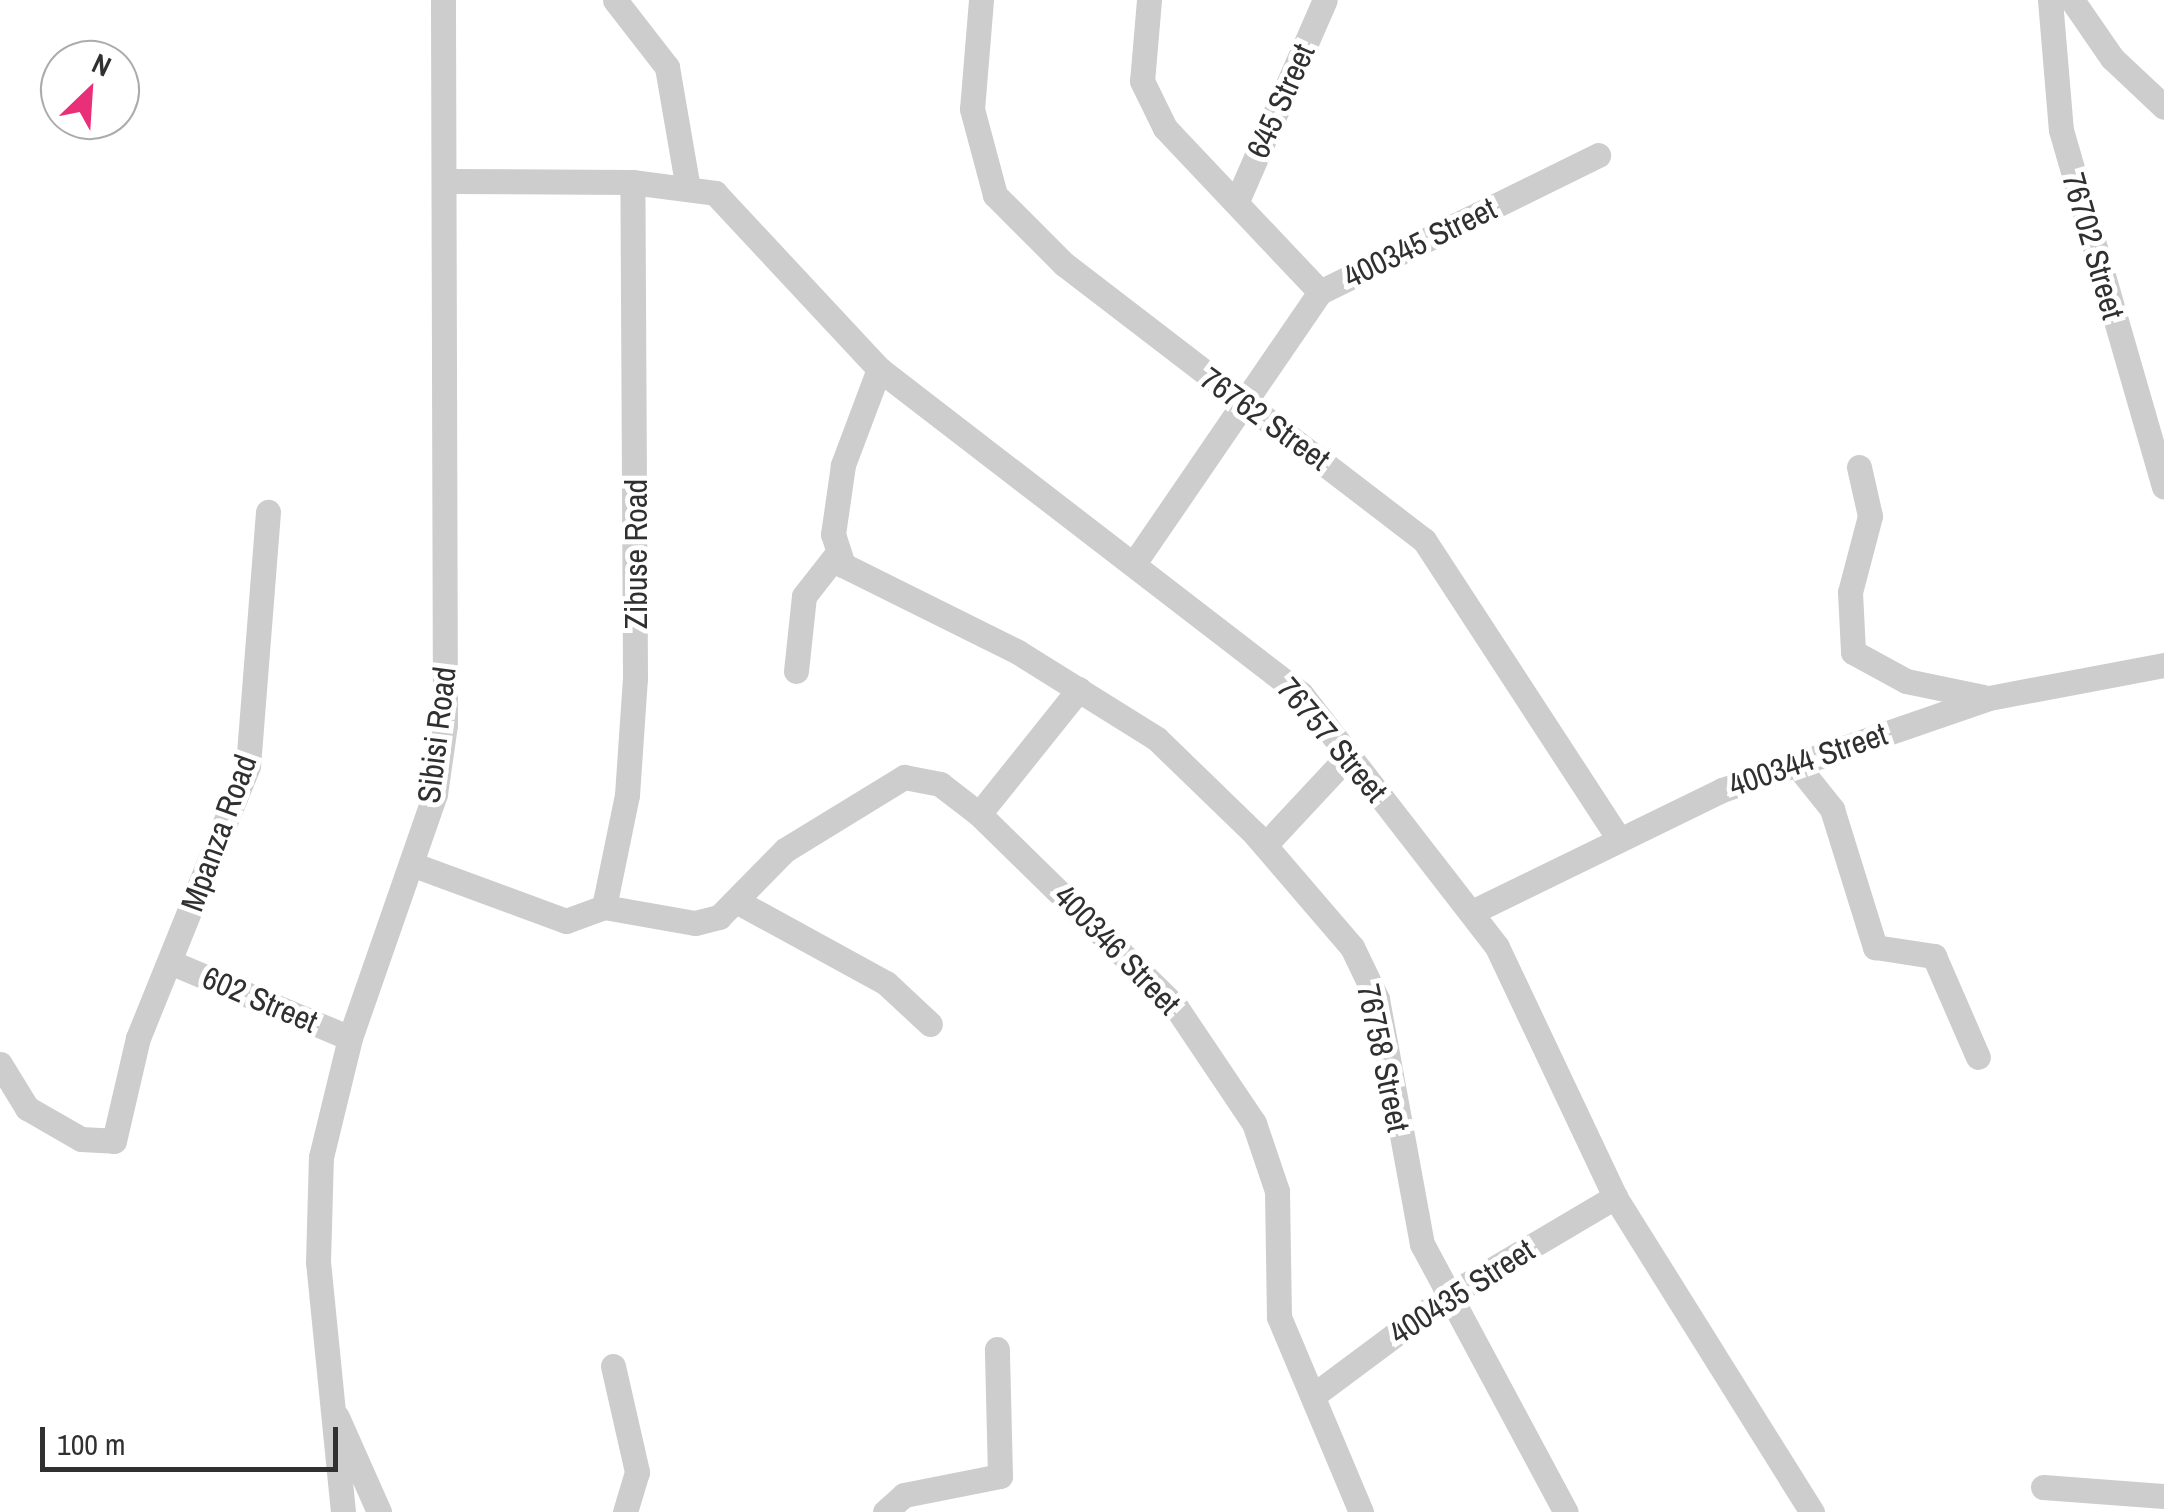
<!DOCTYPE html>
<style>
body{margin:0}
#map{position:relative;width:2164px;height:1512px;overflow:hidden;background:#fff;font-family:"Archivo Narrow",sans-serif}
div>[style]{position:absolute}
.minor>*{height:25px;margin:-12.5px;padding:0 12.5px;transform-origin:12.5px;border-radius:12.5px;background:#cdcdcd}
span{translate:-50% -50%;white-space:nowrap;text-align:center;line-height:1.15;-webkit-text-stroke:10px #fff;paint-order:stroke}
.street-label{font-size:32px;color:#303030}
.north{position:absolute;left:40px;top:40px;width:100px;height:100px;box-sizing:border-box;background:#fff;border:2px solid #acacac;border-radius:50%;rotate:25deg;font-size:28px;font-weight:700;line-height:40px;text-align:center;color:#303030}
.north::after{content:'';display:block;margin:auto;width:35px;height:45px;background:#e92f78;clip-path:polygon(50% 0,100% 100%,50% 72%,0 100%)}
.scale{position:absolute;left:40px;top:1427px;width:298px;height:45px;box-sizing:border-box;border:5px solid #303030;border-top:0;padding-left:12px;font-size:30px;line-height:35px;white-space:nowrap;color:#303030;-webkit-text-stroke:8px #fff;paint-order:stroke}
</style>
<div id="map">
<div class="minor">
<i style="left:615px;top:0;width:85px;rotate:52.2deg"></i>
<i style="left:667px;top:67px;width:118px;rotate:80.2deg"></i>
<i style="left:981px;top:0;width:109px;rotate:94.7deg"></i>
<i style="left:972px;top:109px;width:89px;rotate:75deg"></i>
<i style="left:995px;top:195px;width:98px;rotate:45deg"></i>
<i style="left:1064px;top:264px;width:454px;rotate:37.5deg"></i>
<i style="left:1424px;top:540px;width:351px;rotate:56.9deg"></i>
<i style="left:1149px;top:0;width:81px;rotate:94.9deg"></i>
<i style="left:1142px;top:81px;width:52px;rotate:63.9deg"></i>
<i style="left:1165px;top:128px;width:226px;rotate:46.6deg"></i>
<i style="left:2050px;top:0;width:130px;rotate:85.2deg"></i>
<i style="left:2061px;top:130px;width:371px;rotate:73.9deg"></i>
<i style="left:2072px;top:0;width:70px;rotate:55.4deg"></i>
<i style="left:2112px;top:58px;width:71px;rotate:43.3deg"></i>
<i style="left:632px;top:182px;width:84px;rotate:7.5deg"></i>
<i style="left:715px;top:193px;width:241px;rotate:47deg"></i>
<i style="left:879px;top:369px;width:533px;rotate:37.6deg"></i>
<i style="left:1301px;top:694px;width:320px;rotate:52.2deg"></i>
<i style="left:1497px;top:947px;width:276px;rotate:64.7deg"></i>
<i style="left:1615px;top:1197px;width:372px;rotate:58deg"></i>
<i style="left:1237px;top:201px;width:219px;rotate:-66.4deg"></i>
<i style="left:879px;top:369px;width:103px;rotate:110.6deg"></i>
<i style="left:843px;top:465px;width:70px;rotate:98.2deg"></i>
<i style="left:833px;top:534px;width:33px;rotate:72deg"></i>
<i style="left:843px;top:565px;width:195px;rotate:26.4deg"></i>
<i style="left:1018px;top:652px;width:164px;rotate:32deg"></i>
<i style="left:1157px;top:739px;width:136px;rotate:44.1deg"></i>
<i style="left:1255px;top:834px;width:149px;rotate:49.4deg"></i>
<i style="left:1352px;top:947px;width:58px;rotate:64.3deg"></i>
<i style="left:1377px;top:999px;width:249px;rotate:79.6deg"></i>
<i style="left:1422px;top:1244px;width:304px;rotate:61.8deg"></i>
<i style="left:1859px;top:467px;width:50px;rotate:77.3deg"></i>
<i style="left:1870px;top:516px;width:79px;rotate:104.7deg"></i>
<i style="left:1850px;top:592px;width:60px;rotate:87.1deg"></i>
<i style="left:1853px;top:652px;width:60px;rotate:28.7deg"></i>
<i style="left:1906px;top:681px;width:79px;rotate:11.7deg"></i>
<i style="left:1135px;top:562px;width:327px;rotate:-55.6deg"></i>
<i style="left:1320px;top:292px;width:310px;rotate:-26.2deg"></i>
<i style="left:796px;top:671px;width:75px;rotate:-83.9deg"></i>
<i style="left:804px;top:596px;width:53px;rotate:-51.8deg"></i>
<i style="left:1796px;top:764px;width:58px;rotate:51.3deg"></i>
<i style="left:1832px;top:809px;width:145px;rotate:72.7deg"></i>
<i style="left:1875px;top:947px;width:60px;rotate:8.7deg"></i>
<i style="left:1934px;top:956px;width:110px;rotate:66.5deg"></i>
<i style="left:979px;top:814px;width:160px;rotate:-51.3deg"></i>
<i style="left:1265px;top:845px;width:123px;rotate:-47deg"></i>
<i style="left:414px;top:865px;width:162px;rotate:20.2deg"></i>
<i style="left:566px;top:921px;width:40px;rotate:-20.2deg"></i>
<i style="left:604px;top:907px;width:114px;rotate:-78.4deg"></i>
<i style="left:627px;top:795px;width:117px;rotate:-86.1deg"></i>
<i style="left:635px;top:678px;width:496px;rotate:-90.3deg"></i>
<i style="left:632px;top:182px;width:188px;rotate:-179.7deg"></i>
<i style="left:738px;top:902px;width:169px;rotate:28.7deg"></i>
<i style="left:886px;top:983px;width:60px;rotate:43deg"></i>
<i style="left:604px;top:907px;width:92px;rotate:10deg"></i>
<i style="left:695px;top:923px;width:25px;rotate:-14deg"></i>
<i style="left:719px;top:917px;width:94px;rotate:-45.4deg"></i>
<i style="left:785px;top:850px;width:140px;rotate:-31.5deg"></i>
<i style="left:904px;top:777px;width:37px;rotate:11deg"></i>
<i style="left:940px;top:784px;width:49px;rotate:37.6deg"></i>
<i style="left:979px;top:814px;width:276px;rotate:44.4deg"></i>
<i style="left:1176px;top:1007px;width:140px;rotate:56.1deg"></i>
<i style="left:1254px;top:1123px;width:72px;rotate:71.3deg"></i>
<i style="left:1277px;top:1191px;width:126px;rotate:89.1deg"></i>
<i style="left:1279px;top:1317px;width:212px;rotate:67.2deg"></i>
<i style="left:1472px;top:912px;width:278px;rotate:-26deg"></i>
<i style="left:1722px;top:790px;width:282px;rotate:-19deg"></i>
<i style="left:1989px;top:698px;width:178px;rotate:-10.7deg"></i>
<i style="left:170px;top:962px;width:195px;rotate:22.9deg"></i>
<i style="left:0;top:1064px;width:52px;rotate:58.5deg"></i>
<i style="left:27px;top:1108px;width:62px;rotate:29.9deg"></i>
<i style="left:81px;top:1139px;width:33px;rotate:3deg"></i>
<i style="left:114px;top:1141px;width:106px;rotate:-76.9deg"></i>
<i style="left:138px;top:1038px;width:293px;rotate:-68deg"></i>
<i style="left:248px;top:766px;width:255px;rotate:-85.5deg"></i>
<i style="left:613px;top:1366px;width:109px;rotate:77.2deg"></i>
<i style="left:637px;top:1472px;width:42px;rotate:106.7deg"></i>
<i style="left:1314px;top:1395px;width:162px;rotate:-36.7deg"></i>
<i style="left:1444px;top:1298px;width:199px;rotate:-30.6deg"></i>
<i style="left:337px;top:1417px;width:104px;rotate:66.1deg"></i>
<i style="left:2043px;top:1487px;width:121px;rotate:4.3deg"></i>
<i style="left:343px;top:1512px;width:251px;rotate:-95.7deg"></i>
<i style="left:318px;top:1262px;width:105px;rotate:-88.4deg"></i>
<i style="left:321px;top:1157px;width:122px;rotate:-76.3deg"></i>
<i style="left:350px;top:1038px;width:258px;rotate:-70.8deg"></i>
<i style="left:435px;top:794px;width:70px;rotate:-81.8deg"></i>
<i style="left:445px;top:725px;width:725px;rotate:-90.16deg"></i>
<i style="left:885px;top:1512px;width:25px;rotate:-42deg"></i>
<i style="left:904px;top:1495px;width:98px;rotate:-11.2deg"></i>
<i style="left:1000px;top:1476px;width:127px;rotate:-91.4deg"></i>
</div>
<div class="street-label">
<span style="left:1281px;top:101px;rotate:-66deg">645 Street</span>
<span style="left:1420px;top:243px;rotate:-26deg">400345 Street</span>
<span style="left:2093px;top:246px;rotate:74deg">76702 Street</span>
<span style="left:1265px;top:419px;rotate:36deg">76762 Street</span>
<span style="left:636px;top:554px;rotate:-90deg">Zibuse Road</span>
<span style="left:437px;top:735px;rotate:-83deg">Sibisi Road</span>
<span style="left:1332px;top:740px;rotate:50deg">76757 Street</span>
<span style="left:1808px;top:760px;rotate:-19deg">400344 Street</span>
<span style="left:219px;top:833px;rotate:-70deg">Mpanza Road</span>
<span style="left:1117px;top:950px;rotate:46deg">400346 Street</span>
<span style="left:260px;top:1000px;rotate:23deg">602 Street</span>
<span style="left:1383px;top:1058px;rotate:78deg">76758 Street</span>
<span style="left:1462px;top:1292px;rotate:-33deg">400435 Street</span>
</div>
<div class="north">N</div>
<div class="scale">100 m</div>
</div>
